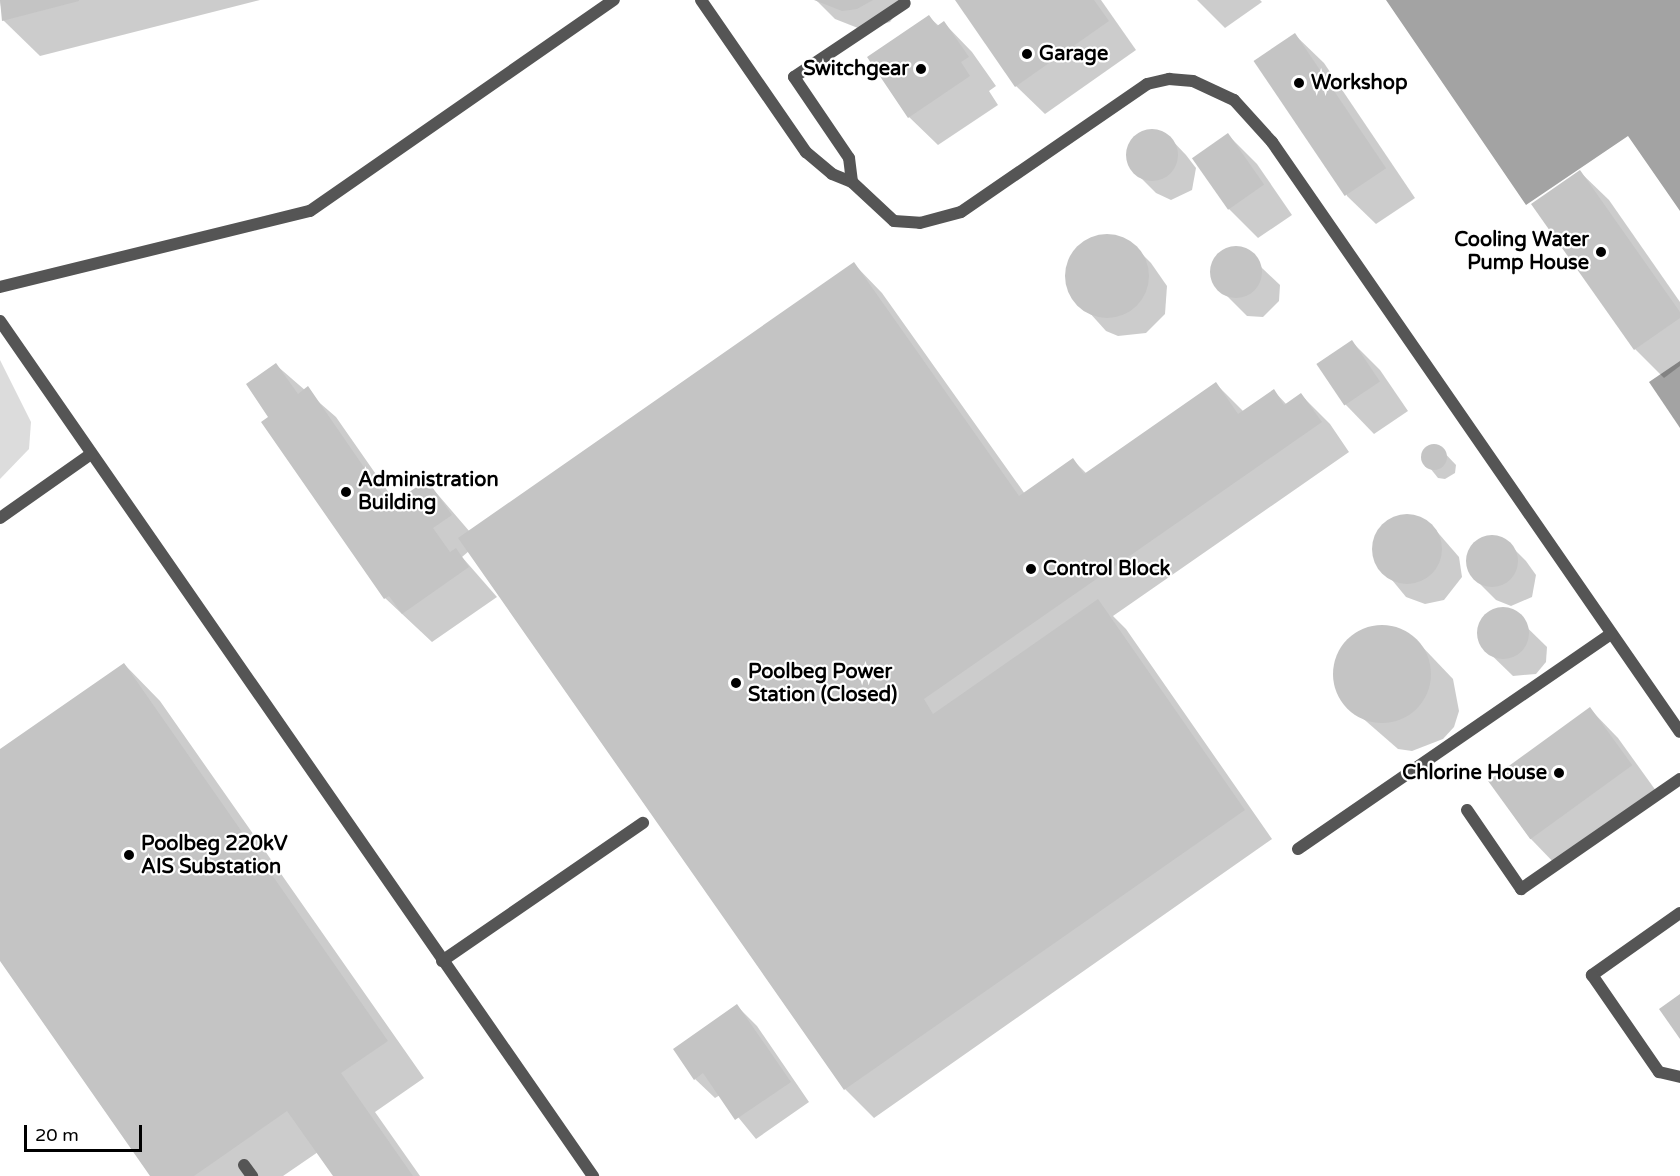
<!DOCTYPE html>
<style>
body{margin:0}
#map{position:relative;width:1680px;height:1176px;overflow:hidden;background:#fff;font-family:"Varela Round",sans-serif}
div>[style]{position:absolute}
.green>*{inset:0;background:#dcdcdc}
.water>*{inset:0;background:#a3a3a3}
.shadow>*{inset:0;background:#0003}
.building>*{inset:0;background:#c4c4c4;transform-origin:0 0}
.round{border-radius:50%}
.lane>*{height:12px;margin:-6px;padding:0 6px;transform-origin:6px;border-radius:6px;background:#555}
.dots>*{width:16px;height:16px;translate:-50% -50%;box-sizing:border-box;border:3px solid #fff;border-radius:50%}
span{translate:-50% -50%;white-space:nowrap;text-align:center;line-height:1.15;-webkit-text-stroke:4.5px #fff;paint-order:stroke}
.poi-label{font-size:20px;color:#000;font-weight:700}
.left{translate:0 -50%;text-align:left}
.right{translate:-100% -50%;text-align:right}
.scale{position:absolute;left:24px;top:1125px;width:118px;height:27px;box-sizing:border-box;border:3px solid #000;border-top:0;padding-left:8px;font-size:18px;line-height:21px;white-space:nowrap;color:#000;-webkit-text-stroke:4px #fff;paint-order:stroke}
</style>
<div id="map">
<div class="green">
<i style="clip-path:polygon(0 360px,31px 422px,29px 449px,0 479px)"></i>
</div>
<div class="water">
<i style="clip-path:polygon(1386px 0,1680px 0,1680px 211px,1628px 136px,1526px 205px)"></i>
<i style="clip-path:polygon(1680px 361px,1680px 428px,1649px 382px)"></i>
</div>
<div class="shadow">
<i style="clip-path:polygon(0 0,260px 0,40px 56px,3px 20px)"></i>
<i style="clip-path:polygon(816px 0,906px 0,890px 22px,863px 30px,835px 19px)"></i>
<i style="clip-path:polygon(957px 0,1101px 0,1136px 50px,1045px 114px,1016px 86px)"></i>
<i style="clip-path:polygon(1197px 0,1260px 0,1262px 2px,1225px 28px)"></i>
<i style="clip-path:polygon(929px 17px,939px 26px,944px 23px,972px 52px,996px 86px,989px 91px,998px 105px,938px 145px,909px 117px)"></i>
<i style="clip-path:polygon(1295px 35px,1324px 63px,1415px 198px,1376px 224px,1347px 196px)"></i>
<i style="clip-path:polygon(1142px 132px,1166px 134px,1186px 155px,1196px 168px,1192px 190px,1171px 200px,1156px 193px,1136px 173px,1128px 159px,1131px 143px)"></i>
<i style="clip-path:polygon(1228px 135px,1257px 164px,1292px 215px,1258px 238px,1229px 209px,1194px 158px)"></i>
<i style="clip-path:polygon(1580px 172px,1609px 200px,1680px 302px,1680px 366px,1664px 378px,1635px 349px)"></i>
<i style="clip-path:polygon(1118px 237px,1131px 243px,1151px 263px,1167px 286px,1165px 314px,1146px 333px,1118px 336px,1106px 331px,1070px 291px,1067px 279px,1073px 254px,1093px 238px)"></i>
<i style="clip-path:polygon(1242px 249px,1280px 285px,1279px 301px,1263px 317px,1247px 316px,1215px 284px,1211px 268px,1219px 254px)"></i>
<i style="clip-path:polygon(854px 264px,882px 293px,1025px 494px,1073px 460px,1087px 474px,1216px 384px,1244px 412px,1274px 391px,1287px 405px,1301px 395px,1330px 424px,1349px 452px,1113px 616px,1126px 629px,1272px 839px,874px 1118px,845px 1089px,469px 551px,462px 557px,497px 597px,432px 642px,385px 598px,263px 422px,270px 417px,276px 365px,336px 417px,396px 503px,427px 482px,470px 532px)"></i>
<i style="clip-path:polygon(1352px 342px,1380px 370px,1408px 411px,1374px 434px,1346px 405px,1318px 365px)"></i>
<i style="clip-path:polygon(1430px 446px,1438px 446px,1456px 465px,1455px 473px,1445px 479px,1438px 478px,1422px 458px)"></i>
<i style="clip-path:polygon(1413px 516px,1433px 527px,1459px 557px,1462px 577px,1444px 600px,1425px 604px,1406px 597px,1374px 558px,1373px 547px,1382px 526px,1391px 519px)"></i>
<i style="clip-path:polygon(1482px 539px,1506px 541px,1526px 561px,1536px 575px,1532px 597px,1511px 606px,1496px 600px,1476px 580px,1467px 566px,1470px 550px)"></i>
<i style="clip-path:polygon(1509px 610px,1547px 647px,1546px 662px,1536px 674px,1513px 676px,1481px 645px,1478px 629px,1486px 615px)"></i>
<i style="clip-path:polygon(1382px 626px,1413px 637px,1453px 679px,1459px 711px,1454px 727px,1443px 739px,1412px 751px,1398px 749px,1344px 702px,1335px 674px,1344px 646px,1354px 635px)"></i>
<i style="clip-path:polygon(124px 664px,160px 701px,424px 1078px,375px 1112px,420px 1176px,335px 1176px,318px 1152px,283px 1176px,152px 1176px,0 959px,0 751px)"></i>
<i style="clip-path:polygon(1590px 709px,1618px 738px,1659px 795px,1558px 867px,1530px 838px,1489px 781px)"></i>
<i style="clip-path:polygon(737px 1006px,757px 1026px,809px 1102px,756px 1139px,720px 1095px,715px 1098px,695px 1079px)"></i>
</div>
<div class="building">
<i style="clip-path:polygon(0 0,79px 0,79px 1px,2px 21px)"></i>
<i style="clip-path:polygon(814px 0,873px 0,857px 9px,842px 11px)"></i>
<i style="clip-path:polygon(955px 0,1094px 0,1109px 21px,1015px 87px)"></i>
<i style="clip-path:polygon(929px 15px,937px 26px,944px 21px,969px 57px,961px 62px,970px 76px,908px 118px,867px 57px)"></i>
<i style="left:1295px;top:33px;width:163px;height:50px;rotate:56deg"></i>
<i class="round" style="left:1126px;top:129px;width:52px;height:52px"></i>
<i style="left:1228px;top:133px;width:63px;height:44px;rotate:55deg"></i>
<i style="clip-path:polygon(1580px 170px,1680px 312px,1680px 318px,1634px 350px,1531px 204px)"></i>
<i class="round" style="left:1065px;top:234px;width:84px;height:84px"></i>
<i class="round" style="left:1210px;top:246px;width:52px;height:52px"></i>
<i style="clip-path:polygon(854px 262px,1019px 496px,1073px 458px,1084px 474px,1216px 382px,1238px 414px,1274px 389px,1284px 405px,1301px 393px,1322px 422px,924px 699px,933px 714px,1098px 599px,1245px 810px,844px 1090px,458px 538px)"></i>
<i style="left:1352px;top:340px;width:50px;height:43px;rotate:56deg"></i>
<i style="clip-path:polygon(276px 363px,298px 394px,308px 386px,390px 505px,427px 480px,452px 515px,433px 528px,450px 552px,456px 548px,469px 567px,402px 614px,389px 596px,384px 599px,261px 422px,268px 417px,246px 384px)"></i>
<i class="round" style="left:1421px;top:444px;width:26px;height:26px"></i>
<i class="round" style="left:1372px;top:514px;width:70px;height:70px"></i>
<i class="round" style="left:1466px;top:535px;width:52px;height:52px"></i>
<i class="round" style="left:1477px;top:607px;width:52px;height:52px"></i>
<i class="round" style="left:1333px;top:625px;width:98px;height:98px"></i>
<i style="clip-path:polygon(124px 663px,388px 1041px,341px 1073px,413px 1176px,333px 1176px,287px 1111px,194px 1176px,150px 1176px,0 961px,0 749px)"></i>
<i style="left:1590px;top:707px;width:72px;height:126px;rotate:54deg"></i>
<i style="clip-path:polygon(1680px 994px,1680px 1039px,1659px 1009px)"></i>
<i style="clip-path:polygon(737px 1004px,791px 1082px,735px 1120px,703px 1073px,694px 1080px,673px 1049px)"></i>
</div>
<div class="lane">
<i style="left:701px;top:0;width:185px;rotate:55.4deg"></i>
<i style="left:806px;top:152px;width:34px;rotate:40deg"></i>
<i style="left:832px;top:174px;width:22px;rotate:22deg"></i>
<i style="left:852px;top:182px;width:57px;rotate:42.9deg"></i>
<i style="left:894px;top:221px;width:26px;rotate:4deg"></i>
<i style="left:920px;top:223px;width:42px;rotate:-15deg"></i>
<i style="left:961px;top:212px;width:226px;rotate:-34.5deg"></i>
<i style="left:1147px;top:84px;width:23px;rotate:-13deg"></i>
<i style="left:1169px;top:79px;width:24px;rotate:5deg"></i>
<i style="left:1193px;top:81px;width:45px;rotate:24.9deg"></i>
<i style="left:1234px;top:100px;width:57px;rotate:47.9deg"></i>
<i style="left:1272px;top:142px;width:717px;rotate:55.34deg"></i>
<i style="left:852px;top:182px;width:24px;rotate:-97deg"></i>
<i style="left:849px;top:158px;width:98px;rotate:-124.2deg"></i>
<i style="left:794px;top:77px;width:133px;rotate:-33.7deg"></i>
<i style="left:0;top:287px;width:319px;rotate:-13.8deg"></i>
<i style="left:310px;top:211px;width:370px;rotate:-34.8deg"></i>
<i style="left:0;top:321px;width:1041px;rotate:55.26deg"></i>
<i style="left:0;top:518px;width:111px;rotate:-35.1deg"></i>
<i style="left:1467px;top:810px;width:96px;rotate:55.6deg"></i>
<i style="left:1521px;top:889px;width:193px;rotate:-34.7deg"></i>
<i style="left:1298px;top:849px;width:380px;rotate:-34.5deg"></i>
<i style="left:1680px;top:913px;width:108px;rotate:144.8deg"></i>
<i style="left:1592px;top:975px;width:118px;rotate:55.4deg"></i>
<i style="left:1659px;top:1072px;width:22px;rotate:13deg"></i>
<i style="left:442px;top:961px;width:244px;rotate:-34.5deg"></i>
<i style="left:244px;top:1165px;width:14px;rotate:54deg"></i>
</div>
<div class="dots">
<i style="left:1027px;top:54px;background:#000"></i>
<i style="left:921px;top:69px;background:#000"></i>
<i style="left:1299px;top:83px;background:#000"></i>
<i style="left:1601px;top:252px;background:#000"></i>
<i style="left:346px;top:492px;background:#000"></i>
<i style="left:1031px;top:569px;background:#000"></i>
<i style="left:736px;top:683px;background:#000"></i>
<i style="left:1559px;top:773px;background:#000"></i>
<i style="left:129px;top:855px;background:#000"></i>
</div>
<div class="poi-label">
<span class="left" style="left:1039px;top:54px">Garage</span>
<span class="right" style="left:909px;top:69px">Switchgear</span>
<span class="left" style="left:1311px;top:83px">Workshop</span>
<span class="right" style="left:1589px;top:252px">Cooling Water<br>Pump House</span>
<span class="left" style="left:358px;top:492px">Administration<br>Building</span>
<span class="left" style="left:1043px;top:569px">Control Block</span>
<span class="left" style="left:748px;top:684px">Poolbeg Power<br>Station (Closed)</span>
<span class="right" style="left:1547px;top:773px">Chlorine House</span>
<span class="left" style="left:141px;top:856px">Poolbeg 220kV<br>AIS Substation</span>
</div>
<div class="scale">20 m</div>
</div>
